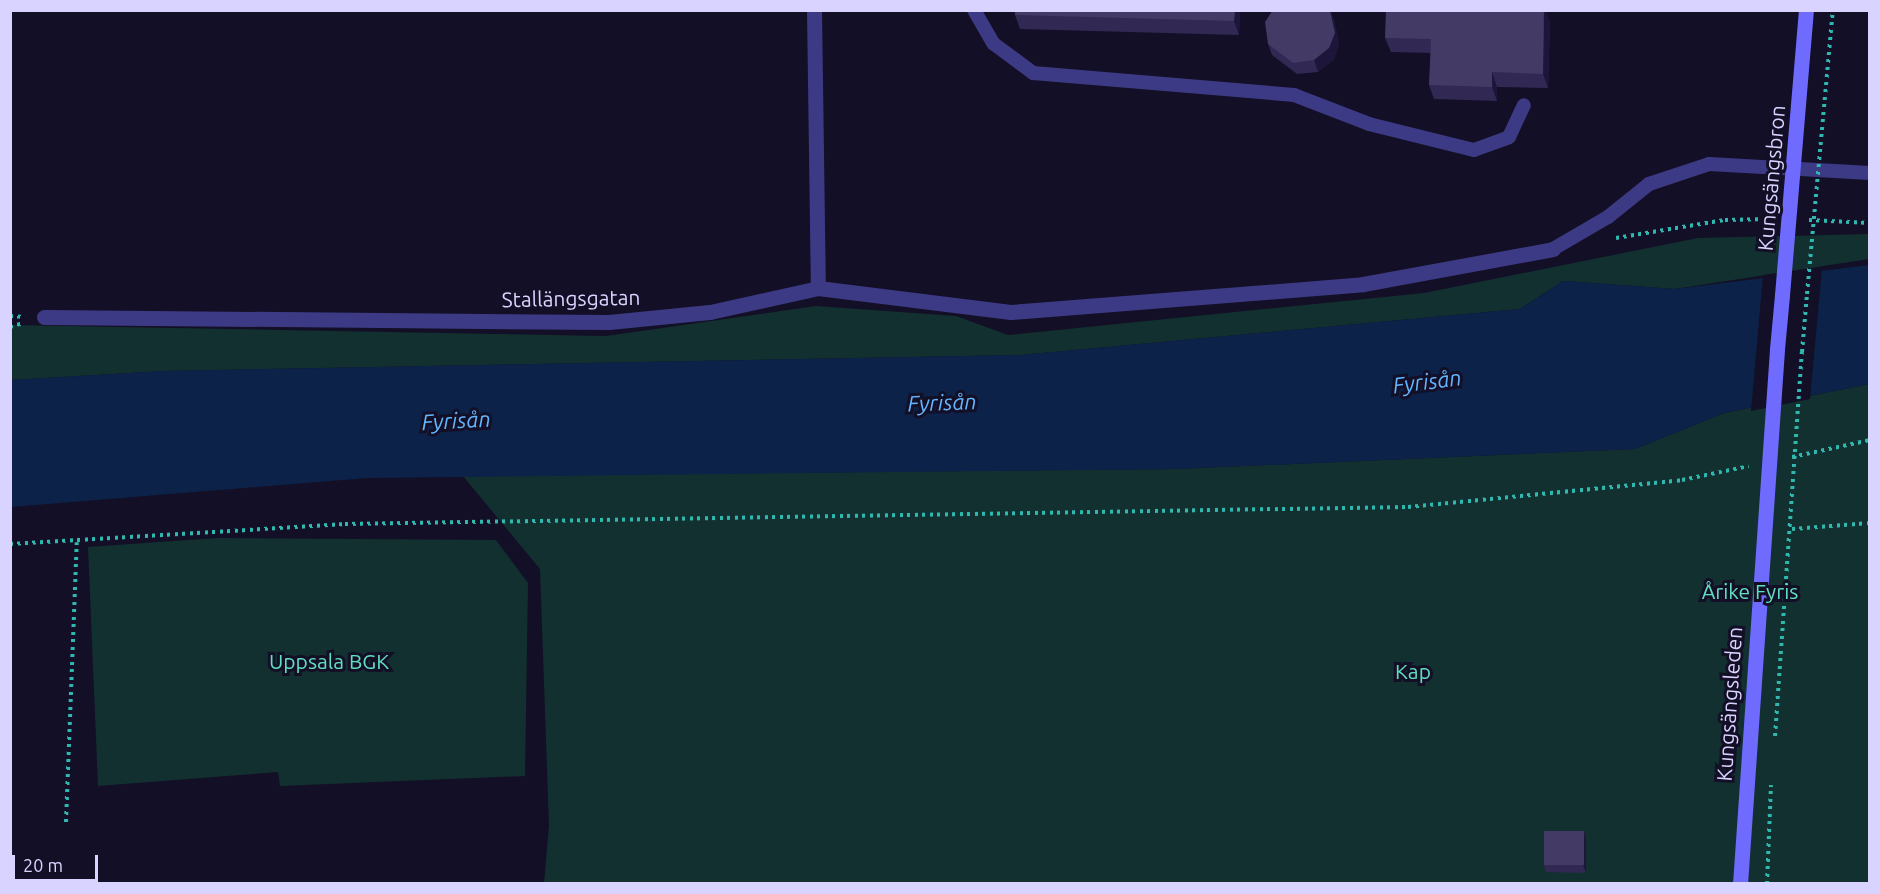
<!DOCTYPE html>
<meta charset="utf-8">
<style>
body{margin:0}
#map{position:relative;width:1880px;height:894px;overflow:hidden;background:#130f26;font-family:Ubuntu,sans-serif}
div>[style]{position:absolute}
.green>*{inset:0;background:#12302f}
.water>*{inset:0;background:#0c2248}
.pier>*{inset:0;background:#130f26}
.path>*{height:4px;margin-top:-2px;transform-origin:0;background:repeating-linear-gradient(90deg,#2fb8b0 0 3px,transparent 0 7.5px)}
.lane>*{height:14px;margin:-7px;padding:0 7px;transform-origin:7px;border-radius:7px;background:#3d3a85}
.street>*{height:15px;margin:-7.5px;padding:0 7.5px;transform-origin:7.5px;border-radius:7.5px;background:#3d3a85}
.secondary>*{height:15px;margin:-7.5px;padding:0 7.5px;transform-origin:7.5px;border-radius:7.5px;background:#6f6bff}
.path-bridge>*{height:4px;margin-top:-2px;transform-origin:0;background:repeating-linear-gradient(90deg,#2fb8b0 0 3px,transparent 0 7.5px)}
.secondary-bridge>*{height:15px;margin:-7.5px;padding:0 7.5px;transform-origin:7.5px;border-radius:7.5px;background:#6f6bff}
.wall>*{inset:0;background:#312854}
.shaded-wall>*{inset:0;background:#1d163a}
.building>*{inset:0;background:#433a66;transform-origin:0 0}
span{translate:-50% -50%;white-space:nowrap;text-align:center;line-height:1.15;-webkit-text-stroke:6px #130f26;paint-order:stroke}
.street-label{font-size:21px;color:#d9d4ff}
.park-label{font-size:21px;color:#5fe0c0}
.water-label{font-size:22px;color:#62b6ff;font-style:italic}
.frame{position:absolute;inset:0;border:12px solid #d9d4ff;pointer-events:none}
.scale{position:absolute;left:12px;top:855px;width:86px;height:27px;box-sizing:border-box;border:3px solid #d9d4ff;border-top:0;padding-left:8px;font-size:18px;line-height:21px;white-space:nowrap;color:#d9d4ff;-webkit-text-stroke:4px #130f26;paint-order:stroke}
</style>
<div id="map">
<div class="green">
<i style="clip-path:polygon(1869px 234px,1869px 259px,1675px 289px,1563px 281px,1520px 309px,1021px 355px,164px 371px,11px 380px,11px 325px,606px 336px,816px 306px,956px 316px,1008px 335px,1424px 293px,1698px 238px)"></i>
<i style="clip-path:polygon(1869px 384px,1869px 883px,544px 883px,549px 826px,540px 569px,463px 476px,1176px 469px,1635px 449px,1724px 413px)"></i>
<i style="clip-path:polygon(217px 538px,496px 540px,528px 583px,525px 776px,280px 786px,278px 772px,98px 786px,88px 547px)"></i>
</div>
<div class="water">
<i style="clip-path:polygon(1869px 265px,1869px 384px,1724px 413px,1635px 449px,1176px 469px,367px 478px,11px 507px,11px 380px,164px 371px,1021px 355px,1520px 309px,1563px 281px,1675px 289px)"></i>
</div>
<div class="pier">
<i style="clip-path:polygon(1822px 268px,1810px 399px,1751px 411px,1763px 275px)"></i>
</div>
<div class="path">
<i style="left:1809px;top:220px;width:61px;rotate:2.8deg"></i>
<i style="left:1616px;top:238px;width:110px;rotate:-9.4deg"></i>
<i style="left:1725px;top:220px;width:44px;rotate:-1.3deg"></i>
<i style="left:10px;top:316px;width:15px;rotate:4deg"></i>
<i style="left:10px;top:327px;width:14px;rotate:-17deg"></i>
<i style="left:1802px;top:352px;width:58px;rotate:-85.1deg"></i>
<i style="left:1792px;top:457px;width:80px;rotate:-12.3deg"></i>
<i style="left:1792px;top:529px;width:78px;rotate:-4.4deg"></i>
<i style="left:10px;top:544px;width:336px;rotate:-3.4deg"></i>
<i style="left:345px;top:524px;width:1063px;rotate:-0.92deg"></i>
<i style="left:1408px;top:507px;width:275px;rotate:-5.6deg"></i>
<i style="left:1682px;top:480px;width:68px;rotate:-11.8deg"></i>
<i style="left:66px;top:822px;width:280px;rotate:-87.8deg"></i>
</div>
<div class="lane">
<i style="left:974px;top:10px;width:39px;rotate:60deg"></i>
<i style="left:994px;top:44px;width:49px;rotate:36.6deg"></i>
<i style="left:1033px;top:73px;width:262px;rotate:4.8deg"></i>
<i style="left:1294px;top:95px;width:80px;rotate:21.1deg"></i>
<i style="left:1369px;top:124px;width:108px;rotate:13.9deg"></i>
<i style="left:1474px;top:150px;width:37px;rotate:-20deg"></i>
<i style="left:1509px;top:137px;width:35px;rotate:-65deg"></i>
<i style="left:1553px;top:249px;width:64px;rotate:-30.2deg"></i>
<i style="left:1608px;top:217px;width:53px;rotate:-38.8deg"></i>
<i style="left:1649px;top:184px;width:63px;rotate:-18.4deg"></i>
<i style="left:1709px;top:164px;width:161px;rotate:3.2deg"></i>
</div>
<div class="street">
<i style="left:814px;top:10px;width:278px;rotate:89.2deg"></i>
<i style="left:44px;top:317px;width:565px;rotate:0.51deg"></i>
<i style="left:609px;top:322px;width:101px;rotate:-5.7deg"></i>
<i style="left:710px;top:312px;width:111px;rotate:-12.5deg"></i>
<i style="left:818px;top:288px;width:194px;rotate:7.1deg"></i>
<i style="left:1011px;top:312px;width:353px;rotate:-4.5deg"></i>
<i style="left:1363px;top:284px;width:193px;rotate:-10.4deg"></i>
</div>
<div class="secondary">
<i style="left:1777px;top:349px;width:54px;rotate:-84.7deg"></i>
</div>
<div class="path-bridge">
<i style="left:1807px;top:294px;width:285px;rotate:-84.8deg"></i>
<i style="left:1775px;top:736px;width:385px;rotate:-86deg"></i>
<i style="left:1767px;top:884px;width:99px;rotate:-87.7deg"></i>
</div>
<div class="secondary-bridge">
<i style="left:1782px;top:295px;width:286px;rotate:-85.2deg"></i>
<i style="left:1740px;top:884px;width:536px;rotate:-86.04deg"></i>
</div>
<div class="wall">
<i style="clip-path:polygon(1240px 10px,1239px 35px,1020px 29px,1015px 15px)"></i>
<i style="clip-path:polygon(1334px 20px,1339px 44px,1334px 59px,1318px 72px,1297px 74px,1272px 55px,1268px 44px)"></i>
<i style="clip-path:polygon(1550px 21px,1548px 88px,1497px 87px,1497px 101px,1434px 99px,1429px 85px,1431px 53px,1391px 52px,1385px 38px)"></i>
<i style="clip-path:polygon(1584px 831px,1586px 839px,1586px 873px,1546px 872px,1544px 865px)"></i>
</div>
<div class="shaded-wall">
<i style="clip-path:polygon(1235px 10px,1240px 10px,1239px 35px,1234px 21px)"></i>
<i style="clip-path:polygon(1331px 10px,1334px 20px,1339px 44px,1334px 59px,1318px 72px,1314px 60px)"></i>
<i style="clip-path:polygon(1544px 10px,1546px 10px,1550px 21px,1548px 88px,1543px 74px)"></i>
<i style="clip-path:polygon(1492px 72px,1497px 87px,1497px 101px,1492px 87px)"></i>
<i style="clip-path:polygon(1584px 831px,1586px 839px,1586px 873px,1583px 865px)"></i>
</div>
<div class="building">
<i style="clip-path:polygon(1015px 10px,1235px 10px,1234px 21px,1015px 15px)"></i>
<i style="clip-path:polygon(1273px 10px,1330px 10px,1335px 33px,1329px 48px,1314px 60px,1293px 63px,1268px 44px,1265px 22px)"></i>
<i style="clip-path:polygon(1386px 10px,1544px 10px,1543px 74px,1492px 72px,1492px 87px,1429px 85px,1431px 39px,1385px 38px)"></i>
<i style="left:1544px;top:831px;width:40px;height:34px"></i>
</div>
<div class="street-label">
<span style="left:1771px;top:178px;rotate:-85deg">Kungsängsbron</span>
<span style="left:571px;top:298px;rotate:-1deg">Stallängsgatan</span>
<span style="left:1729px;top:704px;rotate:-86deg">Kungsängsleden</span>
</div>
<div class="park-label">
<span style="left:1750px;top:591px">Årike Fyris</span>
<span style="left:329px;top:661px">Uppsala BGK</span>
<span style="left:1413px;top:671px">Kap</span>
</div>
<div class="water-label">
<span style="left:1427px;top:381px;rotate:-7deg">Fyrisån</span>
<span style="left:942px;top:402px;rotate:-2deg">Fyrisån</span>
<span style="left:456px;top:420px;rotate:-3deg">Fyrisån</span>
</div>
<div class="frame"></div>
<div class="scale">20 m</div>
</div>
